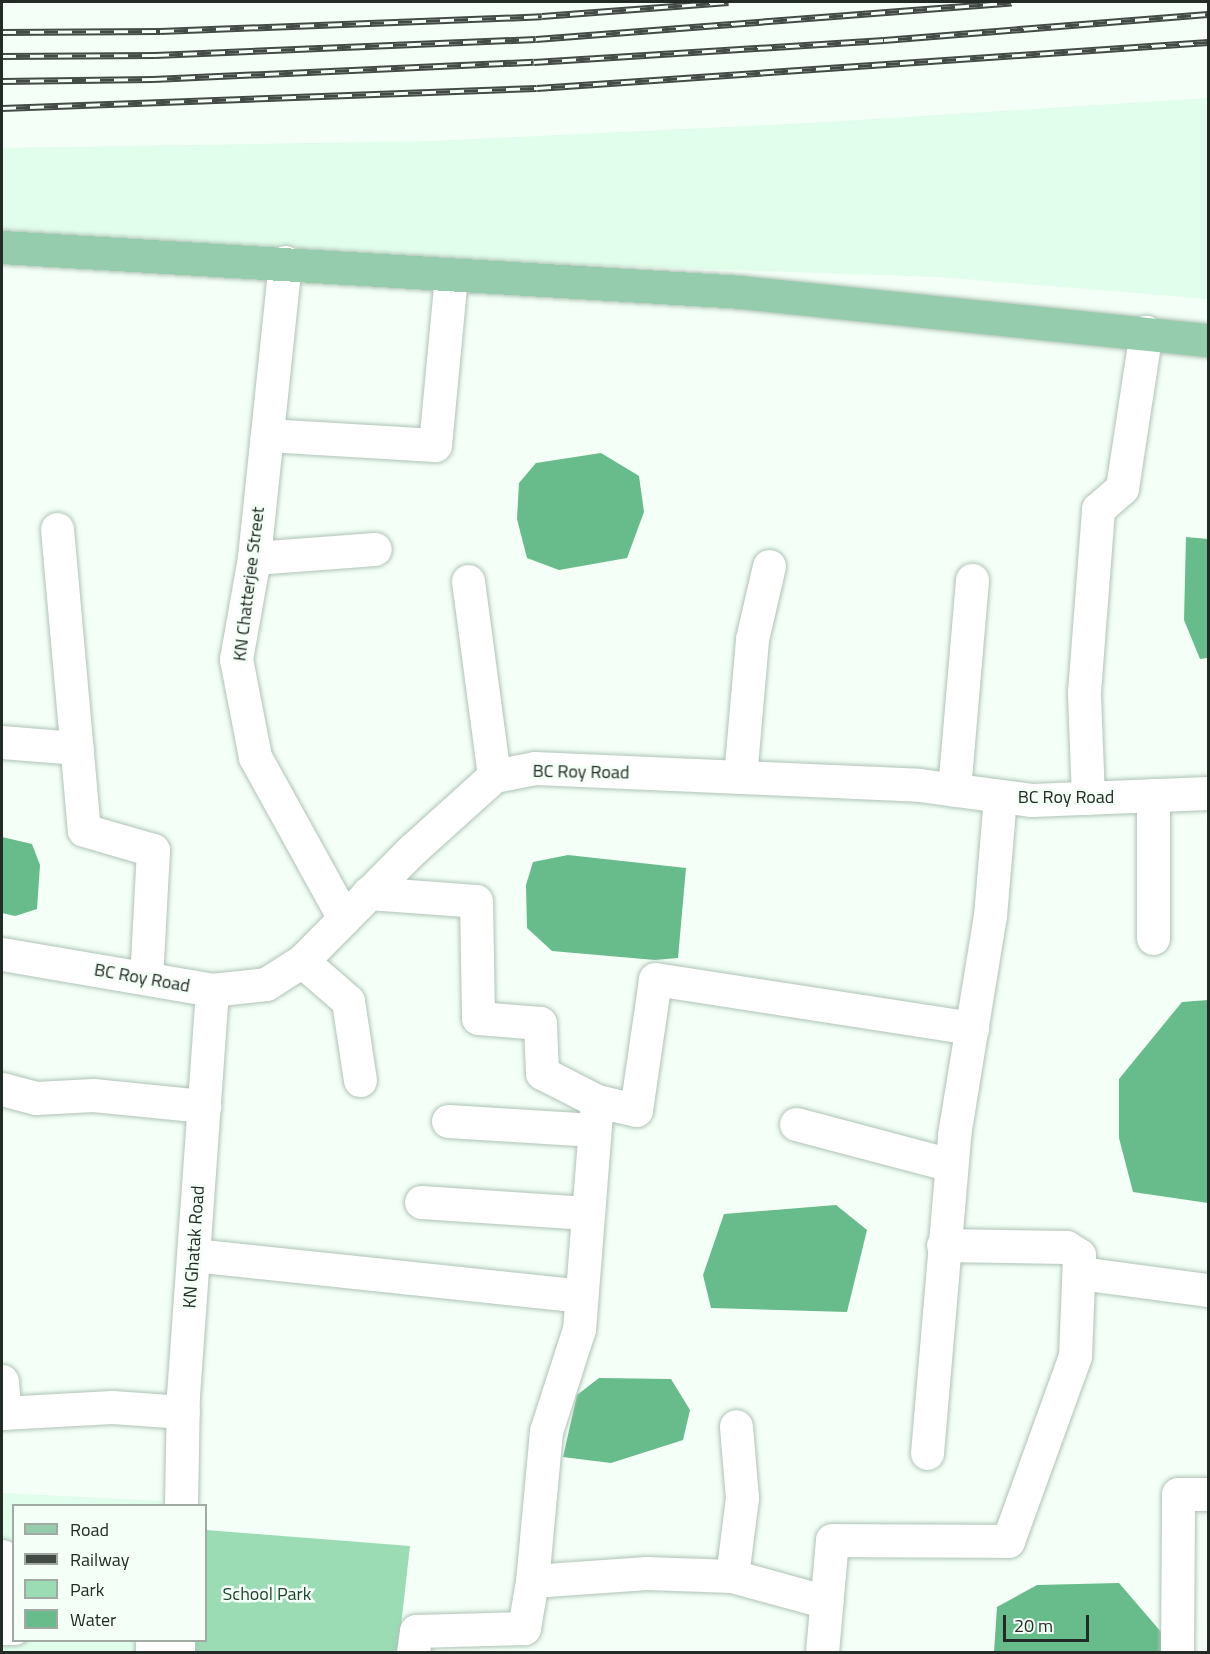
<!DOCTYPE html>
<style>
body{margin:0}
#map{position:relative;width:1210px;height:1654px;overflow:hidden;background:#f3fff7;font-family:"Titillium Web",sans-serif}
div>[style]{position:absolute}
.built>*{inset:0;background:#e1fdeb}
.green>*{inset:0;background:#9bdcb4}
.water>*{inset:0;background:#68bb8b}
.roads{filter:drop-shadow(0 0 2px #b0c3b6) drop-shadow(0 0 2px #b0c3b6)}
.minor>*{height:33px;margin:-16.5px;padding:0 16.5px;transform-origin:16.5px;border-radius:16.5px;background:#fff}
.primary>*{height:33px;margin:-16.5px;padding:0 16.5px;transform-origin:16.5px;border-radius:16.5px;background:#95ccad}
.rail>*{height:7px;margin-top:-3.5px;transform-origin:0;background:repeating-linear-gradient(90deg,#f3fff7 0 14px,#424b45 0 28px);box-sizing:border-box;border-block:2px solid #424b45}
span{translate:-50% -50%;white-space:nowrap;text-align:center;line-height:1.15;-webkit-text-stroke:5px #f3fff7;paint-order:stroke}
.street-label{font-size:18px;color:#232b26}
.park-label{font-size:18px;color:#1b3f2b}
.frame{position:absolute;inset:0;border:3px solid #232b26;pointer-events:none}
.legend{position:absolute;left:12px;top:1504px;width:195px;height:138px;box-sizing:border-box;background:#f3fff7;border:2px solid #a0aaa3;margin:0;padding:8px 10px;list-style:none;font-size:18px;color:#232b26}
.legend li{display:flex;align-items:center;gap:12px;height:30px}
.legend b{width:30px;border:2px solid #a0aaa3}
.scale{position:absolute;left:1003px;top:1615px;width:86px;height:27px;box-sizing:border-box;border:3px solid #232b26;border-top:0;padding-left:8px;font-size:18px;line-height:21px;white-space:nowrap;color:#232b26;-webkit-text-stroke:4px #f3fff7;paint-order:stroke}
</style>
<div id="map">
<div class="built">
<i style="clip-path:polygon(1208px 98px,1208px 299px,940px 277px,471px 261px,2px 237px,2px 148px,434px 141px,829px 122px)"></i>
<i style="clip-path:polygon(2px 1493px,162px 1501px,162px 1506px,14px 1506px,14px 1640px,161px 1641px,161px 1652px,2px 1652px)"></i>
</div>
<div class="green">
<i style="clip-path:polygon(206px 1530px,410px 1546px,398px 1652px,190px 1652px,190px 1641px,206px 1640px)"></i>
</div>
<div class="water">
<i style="clip-path:polygon(601px 453px,639px 476px,644px 512px,627px 558px,559px 570px,527px 558px,517px 519px,519px 483px,536px 463px)"></i>
<i style="clip-path:polygon(1186px 537px,1208px 539px,1208px 658px,1200px 659px,1184px 620px)"></i>
<i style="clip-path:polygon(2px 837px,32px 844px,40px 865px,37px 909px,15px 916px,2px 913px)"></i>
<i style="clip-path:polygon(568px 855px,686px 868px,678px 958px,655px 960px,552px 951px,527px 928px,526px 885px,533px 862px)"></i>
<i style="clip-path:polygon(1208px 1000px,1208px 1203px,1133px 1192px,1119px 1138px,1119px 1079px,1182px 1002px)"></i>
<i style="clip-path:polygon(836px 1205px,867px 1230px,847px 1312px,711px 1308px,703px 1275px,724px 1214px)"></i>
<i style="clip-path:polygon(599px 1378px,671px 1379px,690px 1410px,683px 1440px,611px 1463px,563px 1457px,577px 1395px)"></i>
<i style="clip-path:polygon(1119px 1583px,1162px 1633px,1163px 1652px,994px 1652px,997px 1607px,1037px 1585px)"></i>
</div>
<div class="roads">
<div class="minor">
<i style="left:285px;top:262px;width:298px;rotate:96deg"></i>
<i style="left:254px;top:558px;width:103px;rotate:100.1deg"></i>
<i style="left:236px;top:659px;width:100px;rotate:79deg"></i>
<i style="left:255px;top:757px;width:184px;rotate:61.1deg"></i>
<i style="left:267px;top:435px;width:168px;rotate:3.4deg"></i>
<i style="left:435px;top:445px;width:171px;rotate:-84.6deg"></i>
<i style="left:57px;top:529px;width:302px;rotate:84.9deg"></i>
<i style="left:84px;top:830px;width:72px;rotate:16.2deg"></i>
<i style="left:153px;top:850px;width:128px;rotate:93.1deg"></i>
<i style="left:254px;top:558px;width:121px;rotate:-4.3deg"></i>
<i style="left:468px;top:581px;width:197px;rotate:82.4deg"></i>
<i style="left:2px;top:742px;width:75px;rotate:4.6deg"></i>
<i style="left:740px;top:777px;width:139px;rotate:-85deg"></i>
<i style="left:752px;top:639px;width:75px;rotate:-76.9deg"></i>
<i style="left:954px;top:790px;width:211px;rotate:-85.1deg"></i>
<i style="left:1088px;top:798px;width:106px;rotate:-92.2deg"></i>
<i style="left:1084px;top:692px;width:184px;rotate:-85.6deg"></i>
<i style="left:1098px;top:509px;width:32px;rotate:-41deg"></i>
<i style="left:1122px;top:488px;width:158px;rotate:-81.3deg"></i>
<i style="left:368px;top:893px;width:108px;rotate:4.2deg"></i>
<i style="left:476px;top:901px;width:117px;rotate:89deg"></i>
<i style="left:478px;top:1018px;width:62px;rotate:4.6deg"></i>
<i style="left:540px;top:1023px;width:50px;rotate:87.7deg"></i>
<i style="left:542px;top:1073px;width:62px;rotate:27deg"></i>
<i style="left:597px;top:1101px;width:229px;rotate:94.5deg"></i>
<i style="left:579px;top:1329px;width:107px;rotate:107.9deg"></i>
<i style="left:546px;top:1431px;width:151px;rotate:95.3deg"></i>
<i style="left:532px;top:1581px;width:48px;rotate:99.7deg"></i>
<i style="left:524px;top:1628px;width:108px;rotate:178.4deg"></i>
<i style="left:416px;top:1631px;width:21px;rotate:98deg"></i>
<i style="left:1153px;top:938px;width:143px;rotate:-90deg"></i>
<i style="left:2px;top:954px;width:213px;rotate:9.7deg"></i>
<i style="left:212px;top:990px;width:54px;rotate:-6.3deg"></i>
<i style="left:266px;top:984px;width:43px;rotate:-32.6deg"></i>
<i style="left:302px;top:961px;width:158px;rotate:-45.3deg"></i>
<i style="left:413px;top:849px;width:109px;rotate:-42deg"></i>
<i style="left:494px;top:776px;width:42px;rotate:-11deg"></i>
<i style="left:535px;top:768px;width:384px;rotate:2.5deg"></i>
<i style="left:919px;top:785px;width:114px;rotate:7.6deg"></i>
<i style="left:1032px;top:800px;width:176px;rotate:-2.3deg"></i>
<i style="left:302px;top:961px;width:61px;rotate:41deg"></i>
<i style="left:348px;top:1001px;width:80px;rotate:81.4deg"></i>
<i style="left:2px;top:1089px;width:35px;rotate:15deg"></i>
<i style="left:36px;top:1098px;width:57px;rotate:-3deg"></i>
<i style="left:93px;top:1095px;width:112px;rotate:5.7deg"></i>
<i style="left:597px;top:1101px;width:40px;rotate:13deg"></i>
<i style="left:636px;top:1110px;width:132px;rotate:-81.7deg"></i>
<i style="left:655px;top:979px;width:321px;rotate:8.8deg"></i>
<i style="left:448px;top:1121px;width:146px;rotate:3.5deg"></i>
<i style="left:796px;top:1124px;width:160px;rotate:14.8deg"></i>
<i style="left:421px;top:1202px;width:166px;rotate:3.8deg"></i>
<i style="left:193px;top:1255px;width:390px;rotate:6deg"></i>
<i style="left:1080px;top:1273px;width:129px;rotate:7.6deg"></i>
<i style="left:2px;top:1381px;width:32px;rotate:86deg"></i>
<i style="left:2px;top:1413px;width:110px;rotate:-3.1deg"></i>
<i style="left:112px;top:1407px;width:71px;rotate:4deg"></i>
<i style="left:927px;top:1453px;width:319px;rotate:-85.1deg"></i>
<i style="left:954px;top:1135px;width:222px;rotate:-80.7deg"></i>
<i style="left:990px;top:916px;width:120px;rotate:-85.2deg"></i>
<i style="left:181px;top:1506px;width:111px;rotate:-89deg"></i>
<i style="left:183px;top:1395px;width:406px;rotate:-85.9deg"></i>
<i style="left:2px;top:1556px;width:43px;rotate:90deg"></i>
<i style="left:732px;top:1576px;width:79px;rotate:-82.7deg"></i>
<i style="left:742px;top:1498px;width:72px;rotate:-94.8deg"></i>
<i style="left:532px;top:1581px;width:115px;rotate:-4deg"></i>
<i style="left:647px;top:1573px;width:85px;rotate:2deg"></i>
<i style="left:732px;top:1576px;width:98px;rotate:15.3deg"></i>
<i style="left:2px;top:1628px;width:12px"></i>
<i style="left:152px;top:1652px;width:12px;rotate:-90deg"></i>
<i style="left:178px;top:1652px;width:12px;rotate:-90deg"></i>
<i style="left:822px;top:1652px;width:112px;rotate:-84.9deg"></i>
<i style="left:832px;top:1540px;width:176px;rotate:0.3deg"></i>
<i style="left:1008px;top:1541px;width:197px;rotate:-70.1deg"></i>
<i style="left:1075px;top:1356px;width:101px;rotate:-87.7deg"></i>
<i style="left:1079px;top:1255px;width:15px;rotate:-148deg"></i>
<i style="left:1066px;top:1247px;width:123px;rotate:-179.1deg"></i>
<i style="left:1177px;top:1652px;width:158px;rotate:-89.6deg"></i>
<i style="left:1178px;top:1494px;width:30px"></i>
</div>
<div class="primary">
<i style="left:2px;top:247px;width:740px;rotate:3.48deg"></i>
<i style="left:741px;top:292px;width:469px;rotate:5.9deg"></i>
</div>
</div>
<div class="rail">
<i style="left:2px;top:32px;width:158px;rotate:-0.4deg"></i>
<i style="left:160px;top:31px;width:382px;rotate:-2.2deg"></i>
<i style="left:542px;top:16px;width:187px;rotate:-4.3deg"></i>
<i style="left:2px;top:56px;width:153px;rotate:-0.4deg"></i>
<i style="left:155px;top:55px;width:381px;rotate:-2.4deg"></i>
<i style="left:536px;top:39px;width:477px;rotate:-4.4deg"></i>
<i style="left:2px;top:81px;width:151px;rotate:-0.8deg"></i>
<i style="left:153px;top:79px;width:381px;rotate:-2.6deg"></i>
<i style="left:534px;top:62px;width:351px;rotate:-3.6deg"></i>
<i style="left:884px;top:40px;width:325px;rotate:-4.6deg"></i>
<i style="left:2px;top:108px;width:535px;rotate:-2.14deg"></i>
<i style="left:537px;top:88px;width:673px;rotate:-3.92deg"></i>
</div>
<div class="street-label">
<span style="left:249px;top:584px;rotate:-83deg">KN Chatterjee Street</span>
<span style="left:581px;top:772px;rotate:1deg">BC Roy Road</span>
<span style="left:1066px;top:797px">BC Roy Road</span>
<span style="left:142px;top:978px;rotate:10deg">BC Roy Road</span>
<span style="left:194px;top:1247px;rotate:-86deg">KN Ghatak Road</span>
</div>
<div class="park-label">
<span style="left:267px;top:1594px">School Park</span>
</div>
<div class="frame"></div>
<ul class="legend">
<li><b style="height:8px;background:#95ccad"></b>Road</li>
<li><b style="height:8px;background:#424b45"></b>Railway</li>
<li><b style="height:16px;background:#9bdcb4"></b>Park</li>
<li><b style="height:16px;background:#68bb8b"></b>Water</li>
</ul>
<div class="scale">20 m</div>
</div>
